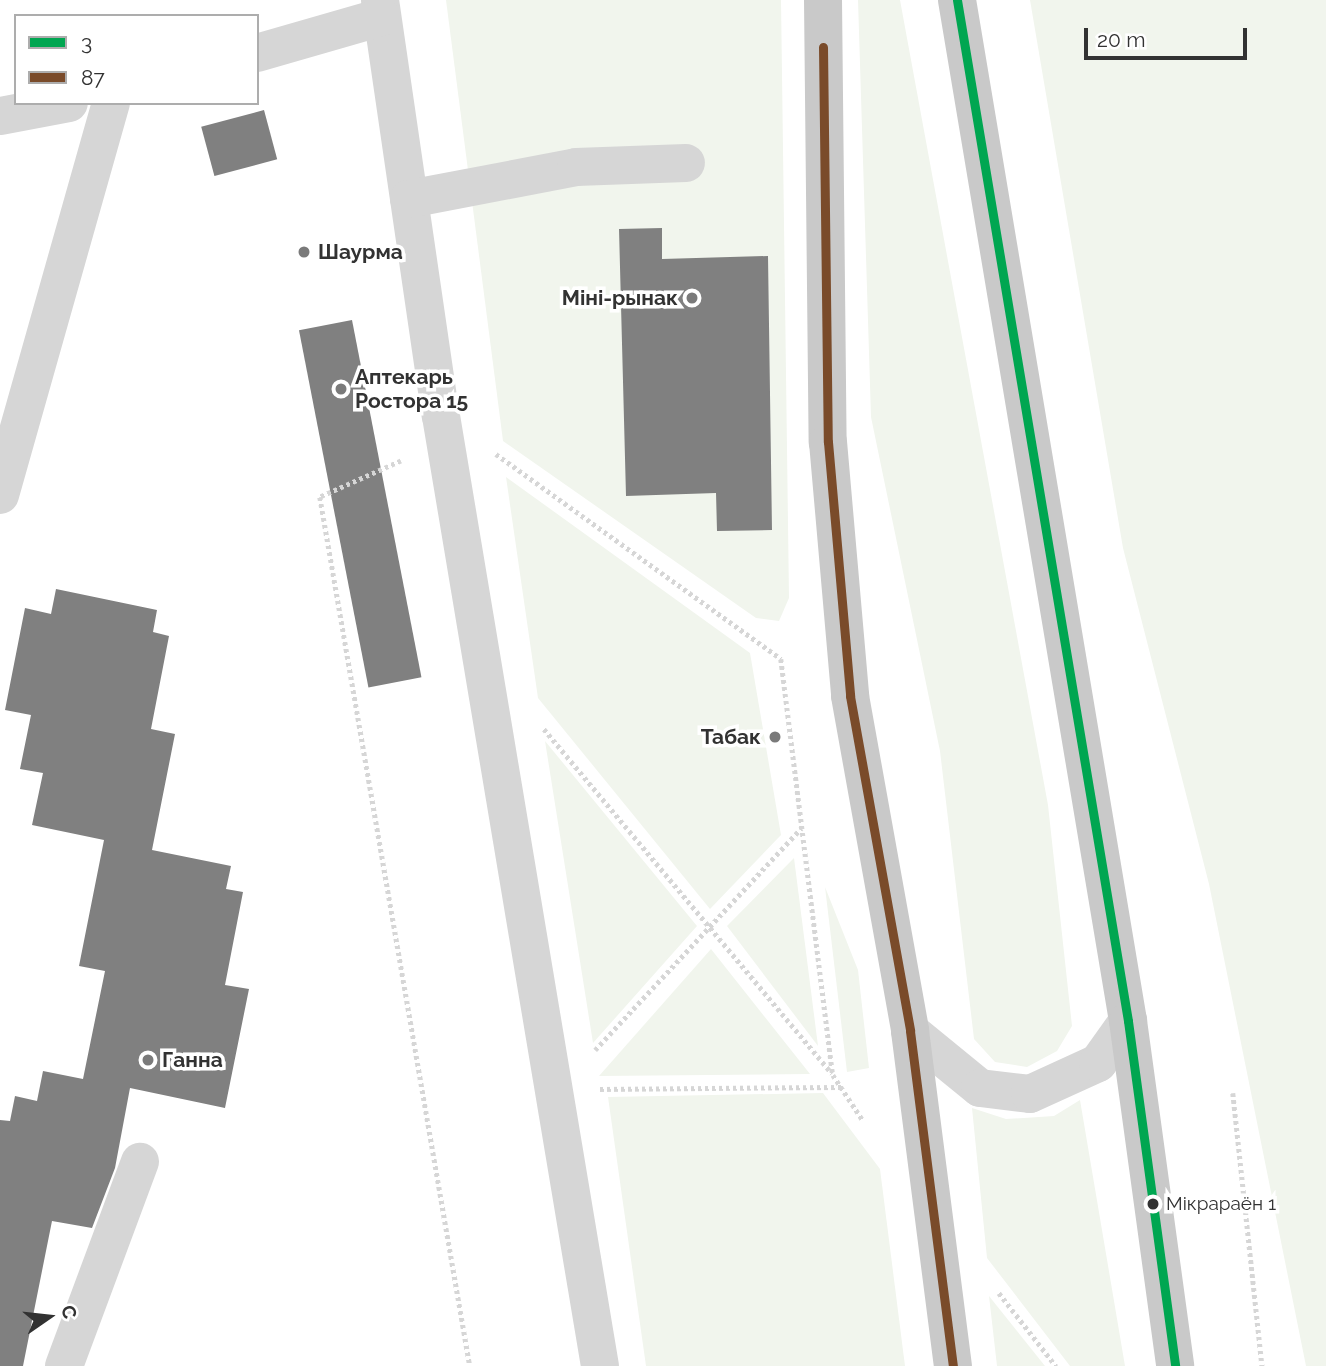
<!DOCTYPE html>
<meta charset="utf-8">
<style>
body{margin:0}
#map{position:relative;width:1326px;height:1366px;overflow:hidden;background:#fff;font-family:Raleway,sans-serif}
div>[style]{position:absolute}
.green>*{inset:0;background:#f1f5ed}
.building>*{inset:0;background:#808080;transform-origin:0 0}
.path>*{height:4.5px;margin-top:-2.25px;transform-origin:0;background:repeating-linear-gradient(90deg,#d6d6d6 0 3.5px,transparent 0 7px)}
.minor>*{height:38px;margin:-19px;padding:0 19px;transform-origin:19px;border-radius:19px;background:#d6d6d6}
.major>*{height:38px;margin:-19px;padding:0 19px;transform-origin:19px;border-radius:19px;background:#c9c9c9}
.bus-1>*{height:9px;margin:-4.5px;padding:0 4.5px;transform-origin:4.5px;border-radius:4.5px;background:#00a651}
.bus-2>*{height:9px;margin:-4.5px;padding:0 4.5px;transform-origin:4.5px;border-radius:4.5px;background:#7a4b2a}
.dots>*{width:19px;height:19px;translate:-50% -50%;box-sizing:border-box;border:4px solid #fff;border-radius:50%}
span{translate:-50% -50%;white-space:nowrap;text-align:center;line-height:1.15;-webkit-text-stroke:7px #fff;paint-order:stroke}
.bus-label{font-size:19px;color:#323232}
.left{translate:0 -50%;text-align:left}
.poi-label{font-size:21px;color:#323232;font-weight:700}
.right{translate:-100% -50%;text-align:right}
.legend{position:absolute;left:14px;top:14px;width:245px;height:91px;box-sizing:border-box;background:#fff;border:2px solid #adadad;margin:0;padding:9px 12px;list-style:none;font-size:21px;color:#323232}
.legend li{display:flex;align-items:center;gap:14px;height:35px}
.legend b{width:35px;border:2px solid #adadad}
.north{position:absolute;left:14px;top:1282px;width:70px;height:70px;-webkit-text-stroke:5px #fff;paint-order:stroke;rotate:76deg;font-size:19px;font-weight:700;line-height:28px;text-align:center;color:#323232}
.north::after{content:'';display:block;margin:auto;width:24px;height:32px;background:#323232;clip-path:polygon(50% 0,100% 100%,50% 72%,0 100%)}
.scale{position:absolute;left:1084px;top:28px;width:163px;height:32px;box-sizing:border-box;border:4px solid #323232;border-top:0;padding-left:9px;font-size:21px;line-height:24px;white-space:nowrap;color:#323232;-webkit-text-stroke:5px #fff;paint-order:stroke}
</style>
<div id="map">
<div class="green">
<i style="clip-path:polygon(446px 0,781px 0,789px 598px,779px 621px,756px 618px,503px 441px)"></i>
<i style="clip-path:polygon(858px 0,900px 0,1048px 805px,1072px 1026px,1057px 1051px,1027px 1067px,995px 1062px,974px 1039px,940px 751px,871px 417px)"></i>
<i style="clip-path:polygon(1030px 0,1326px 0,1326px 1366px,1306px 1366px,1209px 884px,1123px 548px)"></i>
<i style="clip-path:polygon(506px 477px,750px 653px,781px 835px,710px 909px,538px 698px)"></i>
<i style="clip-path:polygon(545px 741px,697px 926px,593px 1043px)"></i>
<i style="clip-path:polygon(794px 858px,818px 1046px,727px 926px)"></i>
<i style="clip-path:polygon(825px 887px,858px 970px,869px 1068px,847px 1072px)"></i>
<i style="clip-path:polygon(711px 949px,810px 1074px,599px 1076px)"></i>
<i style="clip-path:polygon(823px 1093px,880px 1169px,905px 1366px,646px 1366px,608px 1097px)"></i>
<i style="clip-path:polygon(1080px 1100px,1125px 1366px,1070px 1366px,987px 1258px,972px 1108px,1006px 1119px,1054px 1116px)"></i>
<i style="clip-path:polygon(989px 1296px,1045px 1366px,997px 1366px)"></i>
</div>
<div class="building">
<i style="left:264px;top:110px;width:51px;height:65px;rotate:75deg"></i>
<i style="clip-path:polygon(662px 228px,662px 259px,768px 256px,772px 530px,717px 531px,716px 493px,626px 496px,619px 229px)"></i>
<i style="left:352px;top:320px;width:364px;height:54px;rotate:79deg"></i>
<i style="clip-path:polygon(56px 589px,157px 610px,153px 632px,169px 636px,151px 729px,175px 734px,152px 850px,231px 866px,226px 889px,243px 892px,225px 985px,249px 989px,225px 1108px,130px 1088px,115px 1168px,92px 1228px,52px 1221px,23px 1366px,0 1366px,0 1120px,10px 1121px,15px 1096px,37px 1101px,43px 1071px,83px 1079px,105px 971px,79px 966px,104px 840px,32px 825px,43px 773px,20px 769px,31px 715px,5px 710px,25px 608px,51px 614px)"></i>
</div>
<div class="path">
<i style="left:496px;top:454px;width:351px;rotate:35.7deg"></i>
<i style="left:781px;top:659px;width:419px;rotate:82.9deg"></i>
<i style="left:833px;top:1075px;width:53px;rotate:56.6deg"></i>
<i style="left:401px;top:461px;width:89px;rotate:156deg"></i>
<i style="left:320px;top:497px;width:882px;rotate:80.21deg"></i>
<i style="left:544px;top:729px;width:449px;rotate:50.1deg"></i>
<i style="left:595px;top:1050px;width:303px;rotate:-47.1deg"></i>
<i style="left:600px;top:1089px;width:241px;rotate:-0.5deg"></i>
<i style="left:1233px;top:1093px;width:275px;rotate:83.9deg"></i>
<i style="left:999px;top:1293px;width:93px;rotate:52deg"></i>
</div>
<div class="minor">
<i style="left:380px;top:0;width:420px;rotate:81.7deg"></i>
<i style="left:441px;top:416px;width:963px;rotate:80.5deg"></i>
<i style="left:257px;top:53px;width:130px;rotate:-16.1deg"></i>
<i style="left:0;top:116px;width:70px;rotate:-10.7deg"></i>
<i style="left:409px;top:199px;width:170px;rotate:-10.8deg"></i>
<i style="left:576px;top:167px;width:110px;rotate:-2.1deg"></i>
<i style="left:0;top:495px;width:407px;rotate:-74.2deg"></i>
<i style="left:910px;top:1031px;width:90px;rotate:39.2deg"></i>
<i style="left:980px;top:1088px;width:50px;rotate:6.8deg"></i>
<i style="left:1030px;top:1094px;width:75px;rotate:-24.5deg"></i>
<i style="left:1098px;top:1063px;width:52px;rotate:-54.5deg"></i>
<i style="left:64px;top:1366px;width:218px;rotate:-69.6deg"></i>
</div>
<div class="major">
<i style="left:823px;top:0;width:442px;rotate:89.4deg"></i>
<i style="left:828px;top:442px;width:255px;rotate:85deg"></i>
<i style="left:850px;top:696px;width:340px;rotate:79.8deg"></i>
<i style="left:910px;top:1031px;width:338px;rotate:82.7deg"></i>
<i style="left:957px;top:0;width:1035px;rotate:80.49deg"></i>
<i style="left:1128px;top:1021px;width:348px;rotate:82.2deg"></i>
</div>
<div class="bus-1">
<i style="left:957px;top:0;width:1035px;rotate:80.49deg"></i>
<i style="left:1128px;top:1021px;width:348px;rotate:82.2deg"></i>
</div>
<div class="bus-2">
<i style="left:823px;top:47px;width:395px;rotate:89.3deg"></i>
<i style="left:828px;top:442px;width:255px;rotate:85deg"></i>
<i style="left:850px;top:696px;width:340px;rotate:79.8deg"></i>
<i style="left:910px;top:1031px;width:338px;rotate:82.7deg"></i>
</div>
<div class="dots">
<i style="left:304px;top:252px;background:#7a7a7a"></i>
<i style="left:692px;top:298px;background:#7a7a7a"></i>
<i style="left:341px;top:389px;background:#7a7a7a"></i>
<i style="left:775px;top:737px;background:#7a7a7a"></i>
<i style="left:148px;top:1060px;background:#7a7a7a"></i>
<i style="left:1153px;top:1204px;background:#323232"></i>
</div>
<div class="bus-label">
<span class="left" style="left:1166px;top:1204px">Мікрараён 1</span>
</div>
<div class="poi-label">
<span class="left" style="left:318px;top:252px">Шаурма</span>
<span class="right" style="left:678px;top:298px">Міні-рынак</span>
<span class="left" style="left:355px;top:389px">Аптекарь<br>Ростора 15</span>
<span class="right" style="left:761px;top:737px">Табак</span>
<span class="left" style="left:162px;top:1060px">Ганна</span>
</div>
<ul class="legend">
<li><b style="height:9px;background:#00a651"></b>3</li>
<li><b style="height:9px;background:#7a4b2a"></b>87</li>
</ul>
<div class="north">С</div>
<div class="scale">20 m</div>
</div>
